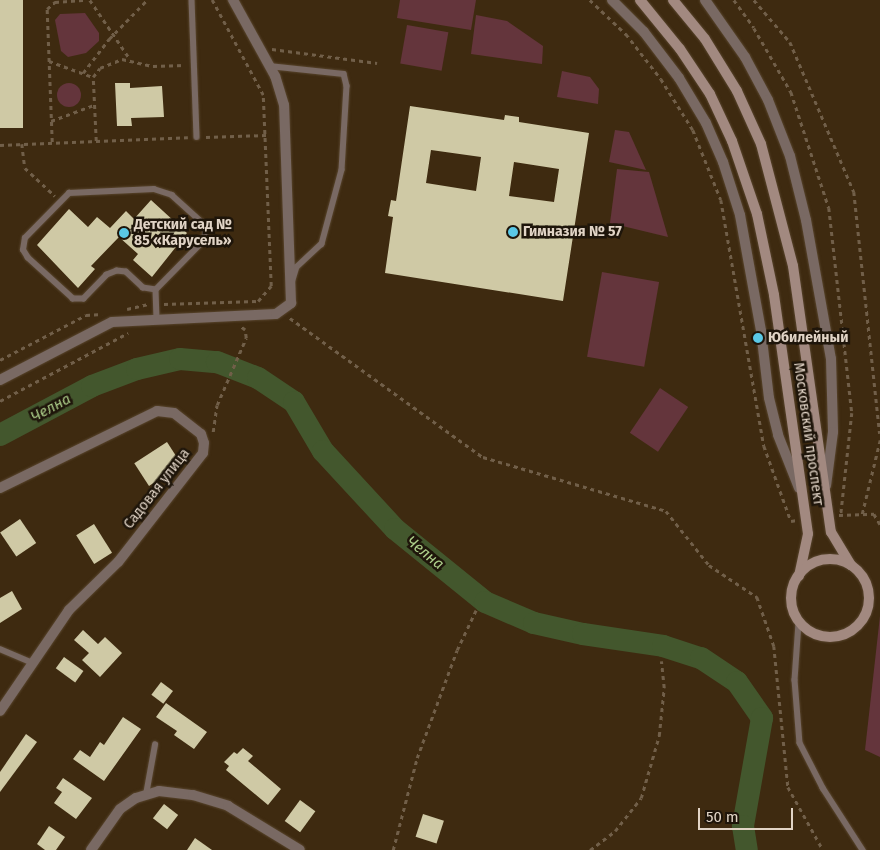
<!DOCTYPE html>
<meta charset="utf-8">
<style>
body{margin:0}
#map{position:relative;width:880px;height:850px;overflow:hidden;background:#3e2a10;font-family:"Fira Sans",sans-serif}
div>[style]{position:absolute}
.green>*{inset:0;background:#64353c;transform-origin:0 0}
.round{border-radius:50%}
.river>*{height:22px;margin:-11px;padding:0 11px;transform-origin:11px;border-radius:11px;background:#43572d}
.building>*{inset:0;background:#cfc9a5;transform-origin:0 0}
.path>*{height:2.5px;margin-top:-1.25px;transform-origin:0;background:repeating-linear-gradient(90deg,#715f49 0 4px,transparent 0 8px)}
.roads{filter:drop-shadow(0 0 1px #58452d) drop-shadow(0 0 1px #58452d)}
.service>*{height:5.5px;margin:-2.75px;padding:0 2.75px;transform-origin:2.75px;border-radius:2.75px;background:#796963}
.minor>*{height:10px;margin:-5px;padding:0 5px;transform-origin:5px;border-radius:5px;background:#796963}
.secondary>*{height:10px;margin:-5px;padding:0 5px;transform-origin:5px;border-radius:5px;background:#a28980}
.secondary>.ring{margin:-5px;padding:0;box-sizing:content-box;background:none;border:10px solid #a28980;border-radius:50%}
.dots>*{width:14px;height:14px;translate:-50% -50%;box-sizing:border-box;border:2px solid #1e150a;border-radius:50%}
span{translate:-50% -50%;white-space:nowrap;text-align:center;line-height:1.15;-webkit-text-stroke:5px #1e150a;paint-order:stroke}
.poi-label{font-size:14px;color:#e1d4c6;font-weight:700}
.left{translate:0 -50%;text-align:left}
.street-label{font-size:14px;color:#e1d4c6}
.water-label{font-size:15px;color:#adce8a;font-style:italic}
.scale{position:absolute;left:698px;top:808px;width:95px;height:22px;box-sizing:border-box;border:2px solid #e1d4c6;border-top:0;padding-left:6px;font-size:15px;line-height:18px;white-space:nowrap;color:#e1d4c6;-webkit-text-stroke:4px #1e150a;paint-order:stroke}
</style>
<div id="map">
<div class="green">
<i style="clip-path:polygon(400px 0,476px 0,471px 30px,397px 18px)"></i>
<i style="clip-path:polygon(85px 13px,99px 33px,99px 41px,86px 53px,68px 57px,61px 51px,55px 20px,60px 14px)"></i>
<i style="clip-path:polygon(476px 15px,507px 21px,543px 46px,542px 64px,471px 54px)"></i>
<i style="left:407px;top:25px;width:42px;height:39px;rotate:10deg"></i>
<i style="clip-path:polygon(562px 71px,590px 77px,599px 89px,598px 104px,557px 97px)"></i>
<i class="round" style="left:57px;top:83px;width:24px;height:24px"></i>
<i style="clip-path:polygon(615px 130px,629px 132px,646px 170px,609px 162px)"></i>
<i style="clip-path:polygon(617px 169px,649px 172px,668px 237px,610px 223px)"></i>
<i style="left:602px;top:272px;width:58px;height:86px;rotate:10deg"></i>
<i style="left:660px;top:388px;width:34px;height:54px;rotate:34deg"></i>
<i style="clip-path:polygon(880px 616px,880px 757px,865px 750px)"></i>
</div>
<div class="river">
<i style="left:0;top:435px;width:104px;rotate:-28deg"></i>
<i style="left:92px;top:386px;width:48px;rotate:-20.7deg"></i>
<i style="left:137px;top:369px;width:44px;rotate:-13.1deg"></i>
<i style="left:180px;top:359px;width:37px;rotate:5deg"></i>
<i style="left:217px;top:362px;width:44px;rotate:21.3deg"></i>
<i style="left:258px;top:378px;width:43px;rotate:33.7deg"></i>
<i style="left:294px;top:402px;width:57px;rotate:59.4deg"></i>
<i style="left:323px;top:451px;width:106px;rotate:47.3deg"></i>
<i style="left:395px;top:529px;width:116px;rotate:39deg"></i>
<i style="left:485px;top:602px;width:53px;rotate:23.2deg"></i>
<i style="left:534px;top:623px;width:50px;rotate:12.7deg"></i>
<i style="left:583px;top:634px;width:81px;rotate:8.5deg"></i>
<i style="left:663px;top:646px;width:40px;rotate:18deg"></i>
<i style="left:701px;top:658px;width:43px;rotate:33.7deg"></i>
<i style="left:737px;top:682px;width:44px;rotate:55.2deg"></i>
<i style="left:762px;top:718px;width:110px;rotate:100deg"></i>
<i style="left:743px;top:826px;width:24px;rotate:81deg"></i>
</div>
<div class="building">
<i style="left:0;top:0;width:23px;height:128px"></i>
<i style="clip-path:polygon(115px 83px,130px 83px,130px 88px,162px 86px,164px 117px,131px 118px,132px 126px,117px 126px)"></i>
<i style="clip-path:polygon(evenodd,410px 106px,504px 120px,505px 115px,519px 117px,519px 122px,589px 133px,563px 301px,385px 273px,393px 217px,388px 216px,391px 200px,396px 201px,410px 106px,431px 150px,481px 157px,476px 191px,426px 183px,431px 150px,410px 106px,514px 162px,559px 169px,554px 202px,509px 196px,514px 162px)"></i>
<i style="clip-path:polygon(151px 200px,187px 233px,152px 277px,133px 260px,138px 254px,119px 237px,91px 266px,95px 269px,78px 288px,37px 245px,69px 209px,88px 227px,97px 217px,110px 228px,126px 211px,134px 219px)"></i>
<i style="left:167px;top:442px;width:27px;height:39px;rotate:57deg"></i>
<i style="left:20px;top:519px;width:29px;height:24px;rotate:56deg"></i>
<i style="left:94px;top:524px;width:34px;height:21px;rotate:58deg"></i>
<i style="clip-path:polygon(12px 591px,22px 609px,0 623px,0 598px)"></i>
<i style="clip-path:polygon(83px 630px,98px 644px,105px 637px,122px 653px,100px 677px,82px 660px,89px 653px,74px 640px)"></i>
<i style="left:64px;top:657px;width:24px;height:14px;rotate:36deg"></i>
<i style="left:161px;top:682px;width:15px;height:16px;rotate:37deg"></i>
<i style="clip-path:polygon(166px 703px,207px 732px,194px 749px,174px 735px,177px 731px,156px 717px)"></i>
<i style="clip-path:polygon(123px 717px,141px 729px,104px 781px,73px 759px,80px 750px,90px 757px,100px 742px,104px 745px)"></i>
<i style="clip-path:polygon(26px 734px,37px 742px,0 792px,0 772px)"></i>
<i style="clip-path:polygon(243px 748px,253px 756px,248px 761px,281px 789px,268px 805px,226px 770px,229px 766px,224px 762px,234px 752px,237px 754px)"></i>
<i style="clip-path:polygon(63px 778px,92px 798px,76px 819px,54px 803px,62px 792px,56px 788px)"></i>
<i style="left:300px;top:800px;width:19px;height:26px;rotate:36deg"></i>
<i style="left:164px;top:804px;width:18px;height:18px;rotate:38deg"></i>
<i style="left:423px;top:814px;width:22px;height:24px;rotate:18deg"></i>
<i style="clip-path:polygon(49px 826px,65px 837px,56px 850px,45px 850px,37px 844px)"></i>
<i style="clip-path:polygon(195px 838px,212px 850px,187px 850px)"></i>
</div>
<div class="path">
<i style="left:90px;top:0;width:71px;rotate:55.9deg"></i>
<i style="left:590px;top:0;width:50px;rotate:43.4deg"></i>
<i style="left:626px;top:34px;width:57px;rotate:52.1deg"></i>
<i style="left:661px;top:79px;width:60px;rotate:57.9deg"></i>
<i style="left:693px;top:130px;width:75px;rotate:68.2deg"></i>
<i style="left:721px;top:200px;width:250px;rotate:80.1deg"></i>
<i style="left:764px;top:446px;width:80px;rotate:70.2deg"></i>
<i style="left:791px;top:521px;width:6px;rotate:-9deg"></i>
<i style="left:734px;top:0;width:34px;rotate:54deg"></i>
<i style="left:754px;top:28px;width:74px;rotate:60deg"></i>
<i style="left:791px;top:92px;width:122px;rotate:71.9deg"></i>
<i style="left:829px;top:208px;width:206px;rotate:83.6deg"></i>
<i style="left:852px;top:413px;width:103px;rotate:96.2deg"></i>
<i style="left:754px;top:0;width:55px;rotate:49.4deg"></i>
<i style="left:790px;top:42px;width:163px;rotate:66.9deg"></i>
<i style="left:854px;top:192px;width:243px;rotate:83.9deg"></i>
<i style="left:272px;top:49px;width:106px;rotate:7.6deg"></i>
<i style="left:49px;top:61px;width:47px;rotate:20deg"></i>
<i style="left:83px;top:73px;width:43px;rotate:-52.6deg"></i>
<i style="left:109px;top:39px;width:54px;rotate:-45.7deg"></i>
<i style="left:51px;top:121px;width:46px;rotate:-20.4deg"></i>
<i style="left:206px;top:137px;width:60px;rotate:-1.9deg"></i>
<i style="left:96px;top:141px;width:64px;rotate:-92.7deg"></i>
<i style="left:93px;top:77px;width:11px;rotate:-52deg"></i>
<i style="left:100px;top:68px;width:24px;rotate:-22deg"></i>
<i style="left:122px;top:59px;width:32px;rotate:13deg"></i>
<i style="left:153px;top:66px;width:32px;rotate:-2deg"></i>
<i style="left:52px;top:142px;width:133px;rotate:-92.2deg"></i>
<i style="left:47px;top:9px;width:11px;rotate:-41deg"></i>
<i style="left:55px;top:2px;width:31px;rotate:-4deg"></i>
<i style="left:22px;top:144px;width:24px;rotate:83deg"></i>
<i style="left:25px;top:168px;width:41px;rotate:43deg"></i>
<i style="left:0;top:145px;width:188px;rotate:-2.4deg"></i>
<i style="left:164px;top:304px;width:94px;rotate:-1.8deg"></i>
<i style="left:258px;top:301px;width:20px;rotate:-49deg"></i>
<i style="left:271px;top:286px;width:191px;rotate:-92.4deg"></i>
<i style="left:263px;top:95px;width:108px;rotate:-118.2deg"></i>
<i style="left:127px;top:309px;width:23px;rotate:-13deg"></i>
<i style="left:290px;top:318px;width:238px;rotate:35.8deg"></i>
<i style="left:483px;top:457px;width:191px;rotate:16.4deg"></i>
<i style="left:666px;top:511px;width:69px;rotate:51.5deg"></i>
<i style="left:709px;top:565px;width:58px;rotate:33.7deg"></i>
<i style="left:757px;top:597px;width:52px;rotate:70.9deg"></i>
<i style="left:774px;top:646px;width:142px;rotate:84.3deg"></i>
<i style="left:788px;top:787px;width:72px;rotate:60.9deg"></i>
<i style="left:0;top:360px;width:97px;rotate:-27.6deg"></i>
<i style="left:86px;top:315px;width:16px;rotate:-4deg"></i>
<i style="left:0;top:401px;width:145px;rotate:-28deg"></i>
<i style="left:213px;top:432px;width:27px;rotate:-82deg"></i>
<i style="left:217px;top:405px;width:73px;rotate:-66.6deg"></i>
<i style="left:246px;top:338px;width:8px;rotate:-97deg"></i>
<i style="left:245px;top:330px;width:5px;rotate:-143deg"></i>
<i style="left:862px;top:514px;width:76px;rotate:-76.3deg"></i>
<i style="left:839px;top:515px;width:35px;rotate:-2deg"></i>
<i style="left:874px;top:514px;width:12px;rotate:59deg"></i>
<i style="left:393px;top:850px;width:95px;rotate:-75.4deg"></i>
<i style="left:417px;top:758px;width:115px;rotate:-69.7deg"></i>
<i style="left:457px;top:650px;width:44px;rotate:-64.6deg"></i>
<i style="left:590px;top:850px;width:31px;rotate:-37deg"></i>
<i style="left:615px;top:831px;width:42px;rotate:-51.8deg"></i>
<i style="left:641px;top:798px;width:65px;rotate:-73.8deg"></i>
<i style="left:659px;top:736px;width:48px;rotate:-84.1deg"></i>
<i style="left:664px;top:688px;width:27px;rotate:-96deg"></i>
</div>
<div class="roads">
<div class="service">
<i style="left:192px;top:0;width:137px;rotate:87.9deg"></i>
<i style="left:269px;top:66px;width:75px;rotate:6.1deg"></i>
<i style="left:344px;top:74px;width:12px;rotate:76deg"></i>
<i style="left:347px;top:86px;width:84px;rotate:93.4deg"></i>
<i style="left:342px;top:170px;width:77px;rotate:105.1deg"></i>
<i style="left:322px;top:244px;width:34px;rotate:137deg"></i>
<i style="left:297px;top:267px;width:14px;rotate:107deg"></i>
<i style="left:156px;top:290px;width:13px;rotate:-171deg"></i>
<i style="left:143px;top:288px;width:23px;rotate:-137deg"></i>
<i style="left:126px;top:272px;width:9px;rotate:-174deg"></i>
<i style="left:117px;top:271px;width:11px;rotate:158deg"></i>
<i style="left:107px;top:275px;width:33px;rotate:134deg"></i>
<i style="left:84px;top:299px;width:11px;rotate:180deg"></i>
<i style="left:73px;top:299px;width:61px;rotate:-137.7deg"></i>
<i style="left:28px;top:258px;width:9px;rotate:-122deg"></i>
<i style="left:23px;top:250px;width:12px;rotate:-81deg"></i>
<i style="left:25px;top:238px;width:63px;rotate:-45.6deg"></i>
<i style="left:69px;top:193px;width:85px;rotate:-2.7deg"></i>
<i style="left:154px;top:189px;width:19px;rotate:18deg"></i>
<i style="left:172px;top:195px;width:42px;rotate:42.1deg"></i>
<i style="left:203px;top:223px;width:10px;rotate:73deg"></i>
<i style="left:206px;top:233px;width:9px;rotate:108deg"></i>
<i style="left:203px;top:242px;width:67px;rotate:134.4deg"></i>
<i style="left:156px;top:290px;width:29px;rotate:88deg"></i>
<i style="left:799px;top:623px;width:57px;rotate:94deg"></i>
<i style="left:795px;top:680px;width:63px;rotate:85.5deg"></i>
<i style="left:800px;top:743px;width:51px;rotate:62.9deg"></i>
<i style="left:823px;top:788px;width:74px;rotate:57.2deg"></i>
<i style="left:0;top:649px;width:36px;rotate:23deg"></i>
<i style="left:146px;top:795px;width:51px;rotate:-79.8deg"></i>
</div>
<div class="minor">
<i style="left:612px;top:0;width:45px;rotate:45deg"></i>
<i style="left:644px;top:32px;width:58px;rotate:52.7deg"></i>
<i style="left:679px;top:78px;width:52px;rotate:59deg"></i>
<i style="left:706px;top:123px;width:43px;rotate:66.4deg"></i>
<i style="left:723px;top:162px;width:56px;rotate:72.2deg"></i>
<i style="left:740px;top:215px;width:118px;rotate:79.7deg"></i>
<i style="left:761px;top:331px;width:67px;rotate:83.2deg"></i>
<i style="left:769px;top:398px;width:38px;rotate:76deg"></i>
<i style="left:778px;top:435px;width:57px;rotate:68.4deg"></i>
<i style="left:705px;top:0;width:70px;rotate:54.9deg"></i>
<i style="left:745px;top:57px;width:49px;rotate:61.9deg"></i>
<i style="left:768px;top:100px;width:60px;rotate:68.6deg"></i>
<i style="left:790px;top:156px;width:66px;rotate:76deg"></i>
<i style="left:806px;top:220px;width:141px;rotate:79.8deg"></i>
<i style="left:831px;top:359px;width:73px;rotate:88.4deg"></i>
<i style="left:833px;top:432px;width:54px;rotate:97.4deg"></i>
<i style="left:0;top:380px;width:126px;rotate:-27.4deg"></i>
<i style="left:112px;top:322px;width:164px;rotate:-2.8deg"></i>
<i style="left:276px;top:314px;width:19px;rotate:-36deg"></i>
<i style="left:291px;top:303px;width:198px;rotate:-92deg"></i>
<i style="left:284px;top:105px;width:30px;rotate:-107deg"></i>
<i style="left:275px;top:76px;width:87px;rotate:-118.9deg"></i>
<i style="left:0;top:488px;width:175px;rotate:-26.1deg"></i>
<i style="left:157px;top:411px;width:17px;rotate:7deg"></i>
<i style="left:174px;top:413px;width:34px;rotate:38deg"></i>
<i style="left:201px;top:434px;width:9px;rotate:72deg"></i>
<i style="left:204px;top:443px;width:10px;rotate:96deg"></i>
<i style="left:203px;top:453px;width:138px;rotate:127.9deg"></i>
<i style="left:118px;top:562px;width:69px;rotate:135.6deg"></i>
<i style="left:69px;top:610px;width:122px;rotate:124.3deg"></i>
<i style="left:91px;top:850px;width:50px;rotate:-54.7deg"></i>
<i style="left:120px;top:809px;width:19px;rotate:-35deg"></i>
<i style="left:136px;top:798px;width:24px;rotate:-17deg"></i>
<i style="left:159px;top:791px;width:34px;rotate:7deg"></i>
<i style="left:193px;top:795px;width:37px;rotate:17deg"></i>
<i style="left:228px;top:806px;width:84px;rotate:31.4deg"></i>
</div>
<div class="secondary">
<i style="left:640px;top:0;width:63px;rotate:50.8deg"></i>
<i style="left:680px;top:49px;width:54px;rotate:56.3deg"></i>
<i style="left:710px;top:94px;width:52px;rotate:64.9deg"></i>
<i style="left:732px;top:141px;width:77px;rotate:71.1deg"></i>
<i style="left:757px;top:214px;width:83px;rotate:78.1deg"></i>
<i style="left:774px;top:295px;width:241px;rotate:81.9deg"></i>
<i style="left:808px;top:534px;width:43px;rotate:102.1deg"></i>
<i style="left:673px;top:0;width:50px;rotate:50.6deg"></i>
<i style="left:705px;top:39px;width:61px;rotate:58.4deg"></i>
<i style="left:737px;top:91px;width:58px;rotate:65.6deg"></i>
<i style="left:761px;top:144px;width:126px;rotate:75.3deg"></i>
<i style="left:793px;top:266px;width:269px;rotate:81.9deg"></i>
<i style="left:831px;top:532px;width:39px;rotate:59deg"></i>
<i class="ring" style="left:791px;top:559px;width:68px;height:68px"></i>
</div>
</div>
<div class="dots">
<i style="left:513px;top:232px;background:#5ac8e6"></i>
<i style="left:124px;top:233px;background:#5ac8e6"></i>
<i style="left:758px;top:338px;background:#5ac8e6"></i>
</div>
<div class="poi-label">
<span class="left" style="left:134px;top:233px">Детский сад №<br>85 «Карусель»</span>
<span class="left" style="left:523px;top:232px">Гимназия № 57</span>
<span class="left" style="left:768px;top:338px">Юбилейный</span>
</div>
<div class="street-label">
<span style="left:808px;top:434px;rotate:82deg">Московский проспект</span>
<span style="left:157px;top:489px;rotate:-52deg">Садовая улица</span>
</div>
<div class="water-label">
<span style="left:51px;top:408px;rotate:-28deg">Челна</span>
<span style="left:425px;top:553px;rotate:39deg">Челна</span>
</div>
<div class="scale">50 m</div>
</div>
